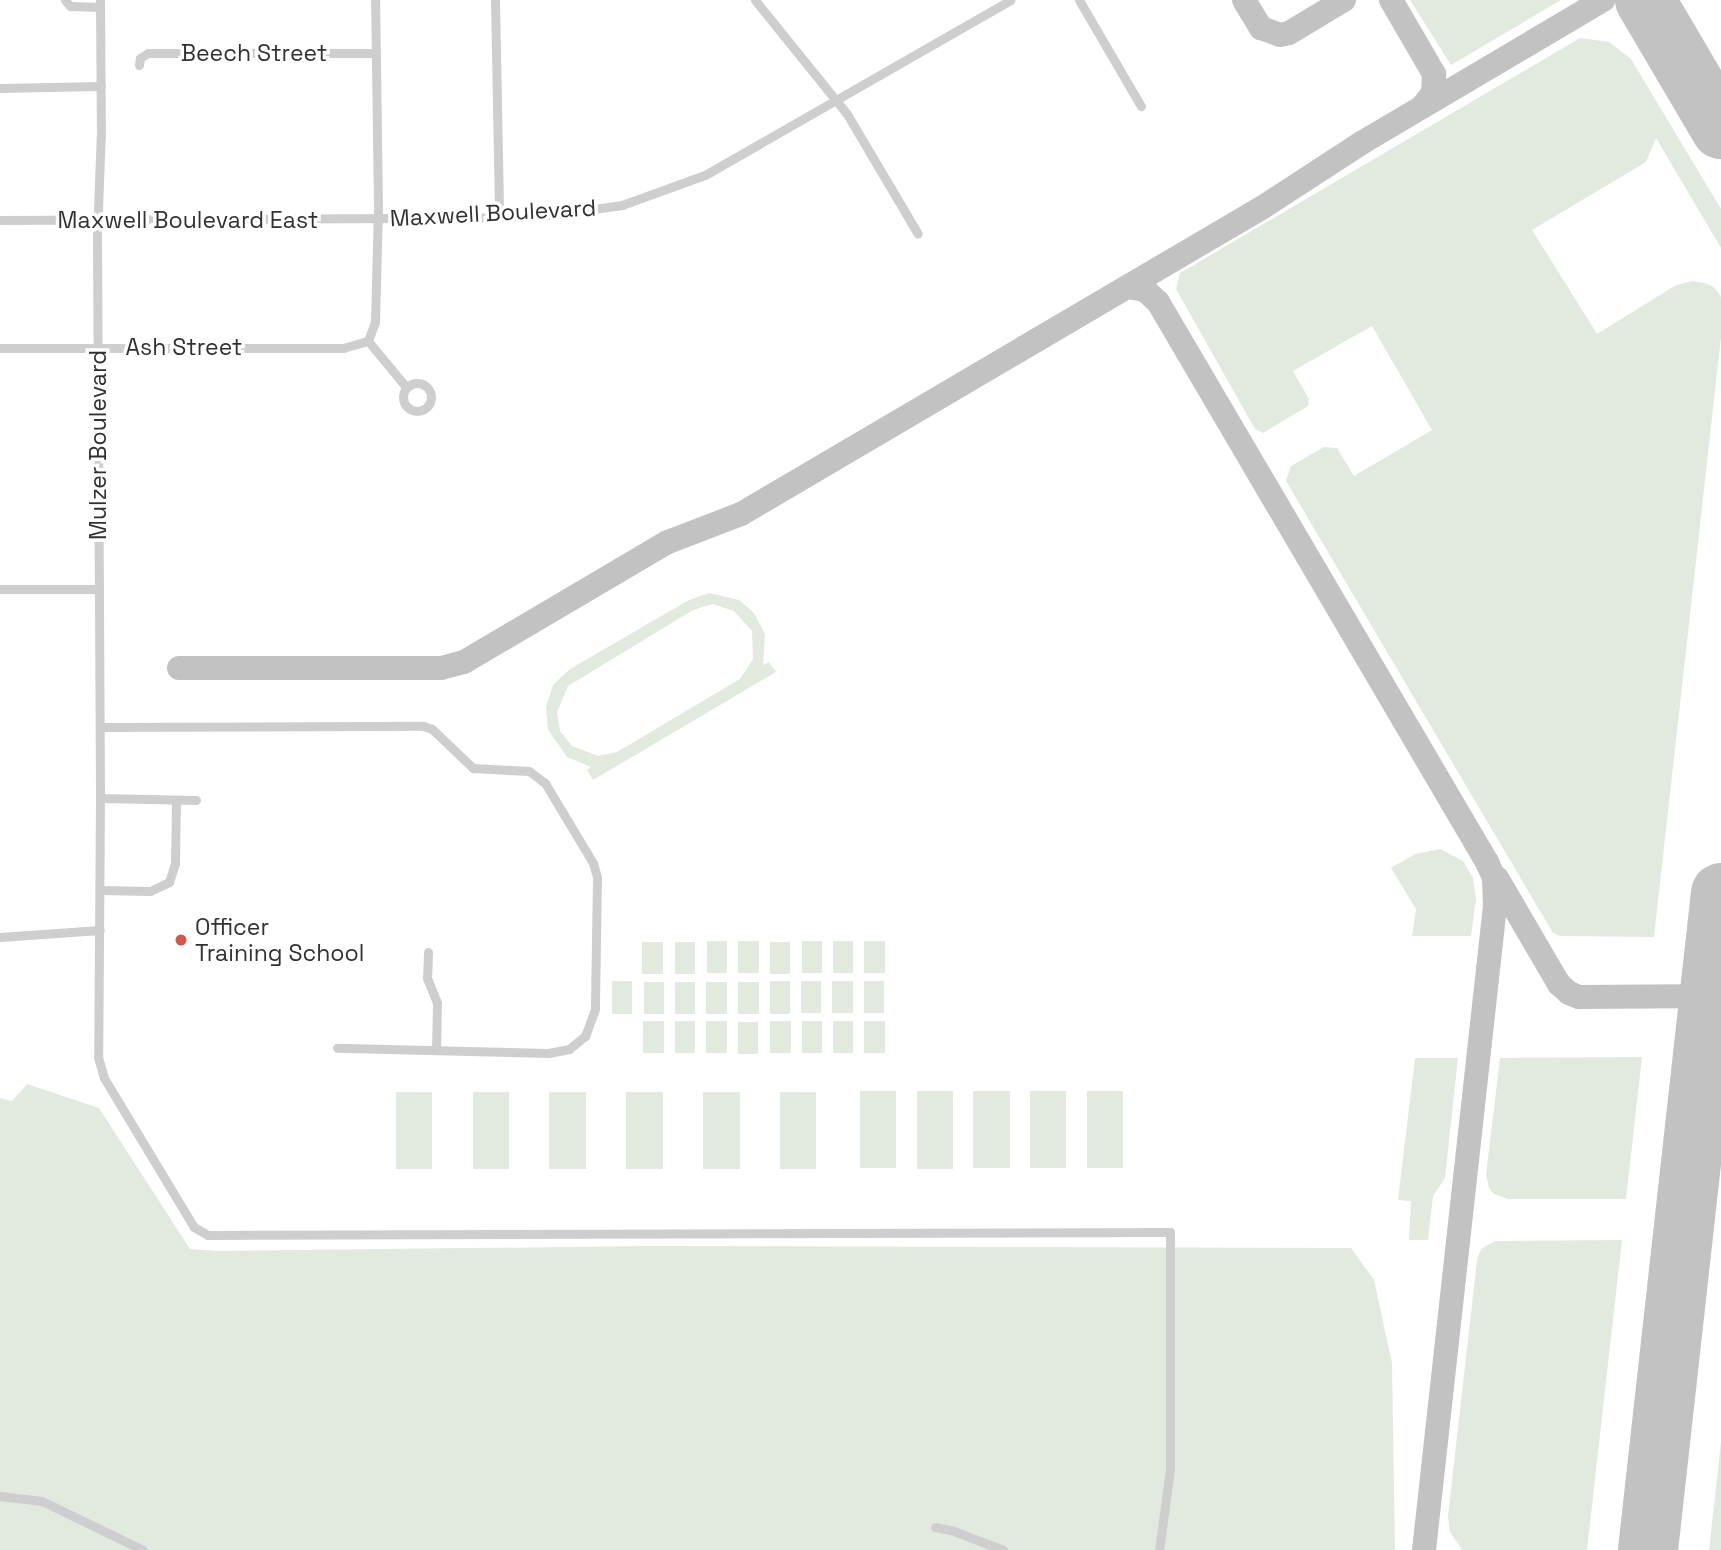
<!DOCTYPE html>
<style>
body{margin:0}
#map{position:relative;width:1721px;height:1550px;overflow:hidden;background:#fff;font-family:"Space Grotesk",sans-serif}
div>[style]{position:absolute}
.green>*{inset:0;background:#e2e9de;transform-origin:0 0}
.taxiway>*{height:24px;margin:-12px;padding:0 12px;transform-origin:12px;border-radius:12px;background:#c2c2c2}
.runway>*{height:60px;margin:-30px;padding:0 30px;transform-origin:30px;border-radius:30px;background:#c2c2c2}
.minor>*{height:9px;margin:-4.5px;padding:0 4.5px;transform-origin:4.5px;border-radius:4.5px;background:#cecece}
.minor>.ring{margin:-4.5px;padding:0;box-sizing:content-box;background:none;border:9px solid #cecece;border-radius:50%}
.dots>*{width:19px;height:19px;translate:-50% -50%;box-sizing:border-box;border:4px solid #fff;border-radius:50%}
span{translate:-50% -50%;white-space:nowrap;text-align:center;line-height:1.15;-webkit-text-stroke:7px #fff;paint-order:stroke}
.street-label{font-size:23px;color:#313131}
.poi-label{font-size:23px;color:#313131}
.left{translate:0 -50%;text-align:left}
</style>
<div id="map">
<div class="green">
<i style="clip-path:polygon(1410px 0,1561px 0,1451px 65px)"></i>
<i style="clip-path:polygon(1580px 38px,1609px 42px,1631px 59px,1721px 209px,1721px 248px,1656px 138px,1646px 162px,1532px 230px,1597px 334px,1676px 285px,1693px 281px,1704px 283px,1714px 287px,1721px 297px,1721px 337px,1654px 937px,1560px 936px,1553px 933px,1286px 481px,1291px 466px,1324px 447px,1337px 448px,1354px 476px,1432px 430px,1372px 326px,1293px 371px,1309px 399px,1308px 406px,1263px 433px,1255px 429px,1176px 289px,1180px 273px)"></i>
<i style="clip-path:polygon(evenodd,709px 593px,739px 600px,754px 613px,765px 634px,763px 665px,769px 662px,776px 672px,593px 780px,587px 770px,591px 767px,567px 757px,548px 730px,546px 707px,553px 685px,570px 669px,689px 600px,709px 593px,713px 604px,734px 611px,752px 631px,753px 659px,740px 679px,617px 752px,598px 756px,572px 746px,560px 731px,557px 712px,568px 686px,693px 610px,713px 604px)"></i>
<i style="clip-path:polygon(1440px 849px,1463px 861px,1473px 878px,1476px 899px,1471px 936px,1412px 936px,1416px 909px,1391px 868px,1415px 854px)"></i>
<i style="left:707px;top:941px;width:20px;height:32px"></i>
<i style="left:738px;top:941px;width:21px;height:32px"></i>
<i style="left:802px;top:941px;width:20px;height:32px"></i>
<i style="left:833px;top:941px;width:20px;height:32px"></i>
<i style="left:864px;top:941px;width:21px;height:32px"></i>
<i style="left:642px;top:942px;width:21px;height:32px"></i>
<i style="left:675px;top:942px;width:20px;height:32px"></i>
<i style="left:770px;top:942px;width:20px;height:32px"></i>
<i style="left:612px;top:981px;width:20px;height:33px"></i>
<i style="left:770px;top:981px;width:20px;height:33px"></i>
<i style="left:801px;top:981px;width:20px;height:32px"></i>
<i style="left:832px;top:981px;width:21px;height:32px"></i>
<i style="left:864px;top:981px;width:20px;height:32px"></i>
<i style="left:644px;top:982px;width:20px;height:32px"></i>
<i style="left:675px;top:982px;width:20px;height:32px"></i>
<i style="left:706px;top:982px;width:21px;height:32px"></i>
<i style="left:738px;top:982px;width:21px;height:32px"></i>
<i style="left:643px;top:1021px;width:21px;height:32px"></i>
<i style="left:675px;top:1021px;width:20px;height:32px"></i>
<i style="left:706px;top:1021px;width:21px;height:32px"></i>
<i style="left:770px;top:1021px;width:21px;height:32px"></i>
<i style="left:802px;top:1021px;width:20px;height:32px"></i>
<i style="left:833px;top:1021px;width:20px;height:32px"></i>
<i style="left:864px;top:1021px;width:21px;height:32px"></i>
<i style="left:738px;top:1022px;width:20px;height:32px"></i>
<i style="clip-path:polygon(1642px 1057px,1626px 1199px,1508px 1199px,1494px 1194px,1489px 1188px,1486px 1175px,1500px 1058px)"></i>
<i style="clip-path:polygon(1415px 1058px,1458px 1058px,1445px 1178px,1433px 1196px,1428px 1240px,1409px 1240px,1411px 1201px,1398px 1200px)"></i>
<i style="clip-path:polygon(27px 1084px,99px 1108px,190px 1249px,219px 1251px,650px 1246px,1351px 1248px,1374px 1280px,1392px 1363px,1395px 1550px,0 1550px,0 1098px,12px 1101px)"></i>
<i style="left:860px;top:1091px;width:36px;height:77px"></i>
<i style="left:917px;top:1091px;width:36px;height:78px"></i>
<i style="left:973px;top:1091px;width:37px;height:77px"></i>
<i style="left:1030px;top:1091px;width:36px;height:77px"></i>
<i style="left:1087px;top:1091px;width:36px;height:77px"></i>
<i style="left:396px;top:1092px;width:36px;height:77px"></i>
<i style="left:473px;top:1092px;width:36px;height:77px"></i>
<i style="left:549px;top:1092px;width:37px;height:77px"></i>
<i style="left:626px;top:1092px;width:37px;height:77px"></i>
<i style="left:703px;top:1092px;width:37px;height:77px"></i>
<i style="left:780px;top:1092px;width:36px;height:77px"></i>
<i style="clip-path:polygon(1622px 1240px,1587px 1550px,1462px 1550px,1450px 1532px,1448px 1516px,1477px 1260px,1481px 1249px,1495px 1241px)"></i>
<i style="clip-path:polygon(1721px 1442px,1721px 1550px,1709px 1550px)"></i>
</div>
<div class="taxiway">
<i style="left:1244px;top:0;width:33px;rotate:59deg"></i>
<i style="left:1261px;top:28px;width:20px;rotate:20deg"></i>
<i style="left:1280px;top:35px;width:9px;rotate:-13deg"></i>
<i style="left:1289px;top:33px;width:64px;rotate:-31deg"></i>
<i style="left:1391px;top:0;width:86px;rotate:59.8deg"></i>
<i style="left:1434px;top:74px;width:19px;rotate:93deg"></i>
<i style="left:1433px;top:93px;width:16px;rotate:128deg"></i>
<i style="left:1634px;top:0;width:22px;rotate:34deg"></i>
<i style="left:1127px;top:287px;width:18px;rotate:9deg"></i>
<i style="left:1145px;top:290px;width:18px;rotate:43deg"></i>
<i style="left:1158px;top:302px;width:649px;rotate:59.57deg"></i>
<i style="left:1487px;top:862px;width:17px;rotate:66deg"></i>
<i style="left:1494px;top:878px;width:28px;rotate:88deg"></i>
<i style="left:1495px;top:906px;width:648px;rotate:96.29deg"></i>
<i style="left:179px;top:668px;width:262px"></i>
<i style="left:441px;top:668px;width:24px;rotate:-15deg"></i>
<i style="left:464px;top:662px;width:237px;rotate:-30.5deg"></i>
<i style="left:668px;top:542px;width:78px;rotate:-21deg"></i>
<i style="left:741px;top:514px;width:606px;rotate:-30.46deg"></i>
<i style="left:1263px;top:207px;width:119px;rotate:-33deg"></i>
<i style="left:1363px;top:142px;width:279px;rotate:-30.6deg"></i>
<i style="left:1497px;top:878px;width:123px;rotate:59.7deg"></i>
<i style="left:1559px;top:984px;width:13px;rotate:42deg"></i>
<i style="left:1569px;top:993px;width:11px;rotate:22deg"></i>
<i style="left:1579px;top:997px;width:142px;rotate:-0.4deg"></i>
</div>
<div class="runway">
<i style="left:1645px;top:0;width:150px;rotate:59.5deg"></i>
<i style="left:1648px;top:1550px;width:661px;rotate:-83.66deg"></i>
</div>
<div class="minor">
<i style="left:65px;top:0;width:8px;rotate:50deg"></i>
<i style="left:70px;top:6px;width:30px;rotate:2deg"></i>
<i style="left:100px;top:0;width:131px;rotate:89.6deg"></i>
<i style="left:101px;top:131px;width:105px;rotate:92.2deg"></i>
<i style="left:97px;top:236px;width:562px;rotate:89.69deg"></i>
<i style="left:100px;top:798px;width:259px;rotate:90.4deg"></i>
<i style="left:98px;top:1057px;width:22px;rotate:74deg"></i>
<i style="left:104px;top:1078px;width:174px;rotate:58.9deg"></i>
<i style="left:194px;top:1227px;width:16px;rotate:30deg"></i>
<i style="left:208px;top:1235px;width:962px;rotate:-0.18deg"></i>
<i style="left:1170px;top:1232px;width:237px;rotate:90deg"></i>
<i style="left:1170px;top:1469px;width:82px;rotate:97.7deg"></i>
<i style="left:495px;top:0;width:217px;rotate:88.9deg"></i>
<i style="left:755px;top:0;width:146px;rotate:51.1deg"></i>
<i style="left:847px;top:114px;width:139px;rotate:59.4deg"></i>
<i style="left:1079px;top:0;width:123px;rotate:59.7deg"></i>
<i style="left:139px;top:65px;width:7px;rotate:-82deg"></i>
<i style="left:140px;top:58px;width:9px;rotate:-32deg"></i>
<i style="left:148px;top:53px;width:227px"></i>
<i style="left:0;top:88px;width:101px;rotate:-1.1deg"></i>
<i style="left:0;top:220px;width:499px;rotate:-0.3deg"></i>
<i style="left:499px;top:217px;width:52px;rotate:-2.2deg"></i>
<i style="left:551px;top:215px;width:72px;rotate:-8deg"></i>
<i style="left:622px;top:205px;width:88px;rotate:-19.9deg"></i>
<i style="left:705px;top:175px;width:352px;rotate:-29.8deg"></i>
<i style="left:368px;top:341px;width:20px;rotate:-70deg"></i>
<i style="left:375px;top:322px;width:115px;rotate:-88.5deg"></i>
<i style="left:378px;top:207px;width:207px;rotate:-90.8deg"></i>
<i style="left:368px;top:341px;width:60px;rotate:50.4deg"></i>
<i style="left:0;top:348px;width:343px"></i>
<i style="left:343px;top:348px;width:26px;rotate:-16deg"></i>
<i class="ring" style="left:403px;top:383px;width:19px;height:19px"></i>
<i style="left:0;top:589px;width:99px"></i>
<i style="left:100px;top:727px;width:323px;rotate:-0.2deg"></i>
<i style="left:423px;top:726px;width:9px;rotate:18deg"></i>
<i style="left:432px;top:729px;width:57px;rotate:43.6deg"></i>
<i style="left:473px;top:768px;width:56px;rotate:3.1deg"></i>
<i style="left:529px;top:771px;width:20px;rotate:37deg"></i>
<i style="left:545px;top:783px;width:93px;rotate:59deg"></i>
<i style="left:593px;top:863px;width:15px;rotate:74deg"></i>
<i style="left:597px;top:877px;width:132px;rotate:90.9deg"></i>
<i style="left:595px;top:1009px;width:29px;rotate:110deg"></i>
<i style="left:585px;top:1036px;width:21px;rotate:141deg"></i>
<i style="left:569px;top:1049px;width:21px;rotate:169deg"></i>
<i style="left:548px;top:1053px;width:211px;rotate:-178.6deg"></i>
<i style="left:100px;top:798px;width:96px;rotate:1.2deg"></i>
<i style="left:100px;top:890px;width:50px;rotate:1.1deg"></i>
<i style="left:150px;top:891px;width:21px;rotate:-25deg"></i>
<i style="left:169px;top:882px;width:19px;rotate:-72deg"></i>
<i style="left:175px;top:864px;width:64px;rotate:-89.1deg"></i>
<i style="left:0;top:937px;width:100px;rotate:-4deg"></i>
<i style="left:428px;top:952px;width:26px;rotate:92deg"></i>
<i style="left:427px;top:978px;width:27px;rotate:68deg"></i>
<i style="left:437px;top:1003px;width:47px;rotate:91.2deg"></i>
<i style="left:0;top:1496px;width:42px;rotate:6.8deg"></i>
<i style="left:42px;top:1501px;width:112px;rotate:25.9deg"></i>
<i style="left:935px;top:1527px;width:16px;rotate:11deg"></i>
<i style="left:951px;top:1530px;width:56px;rotate:21deg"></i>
</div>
<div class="dots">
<i style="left:181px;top:940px;background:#d1584a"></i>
</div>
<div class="street-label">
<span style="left:254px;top:53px">Beech Street</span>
<span style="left:493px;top:213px;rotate:-3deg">Maxwell Boulevard</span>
<span style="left:188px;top:220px">Maxwell Boulevard East</span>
<span style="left:184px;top:347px">Ash Street</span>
<span style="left:98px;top:445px;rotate:-90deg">Mulzer Boulevard</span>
</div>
<div class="poi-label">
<span class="left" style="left:195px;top:940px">Officer<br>Training School</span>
</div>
</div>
